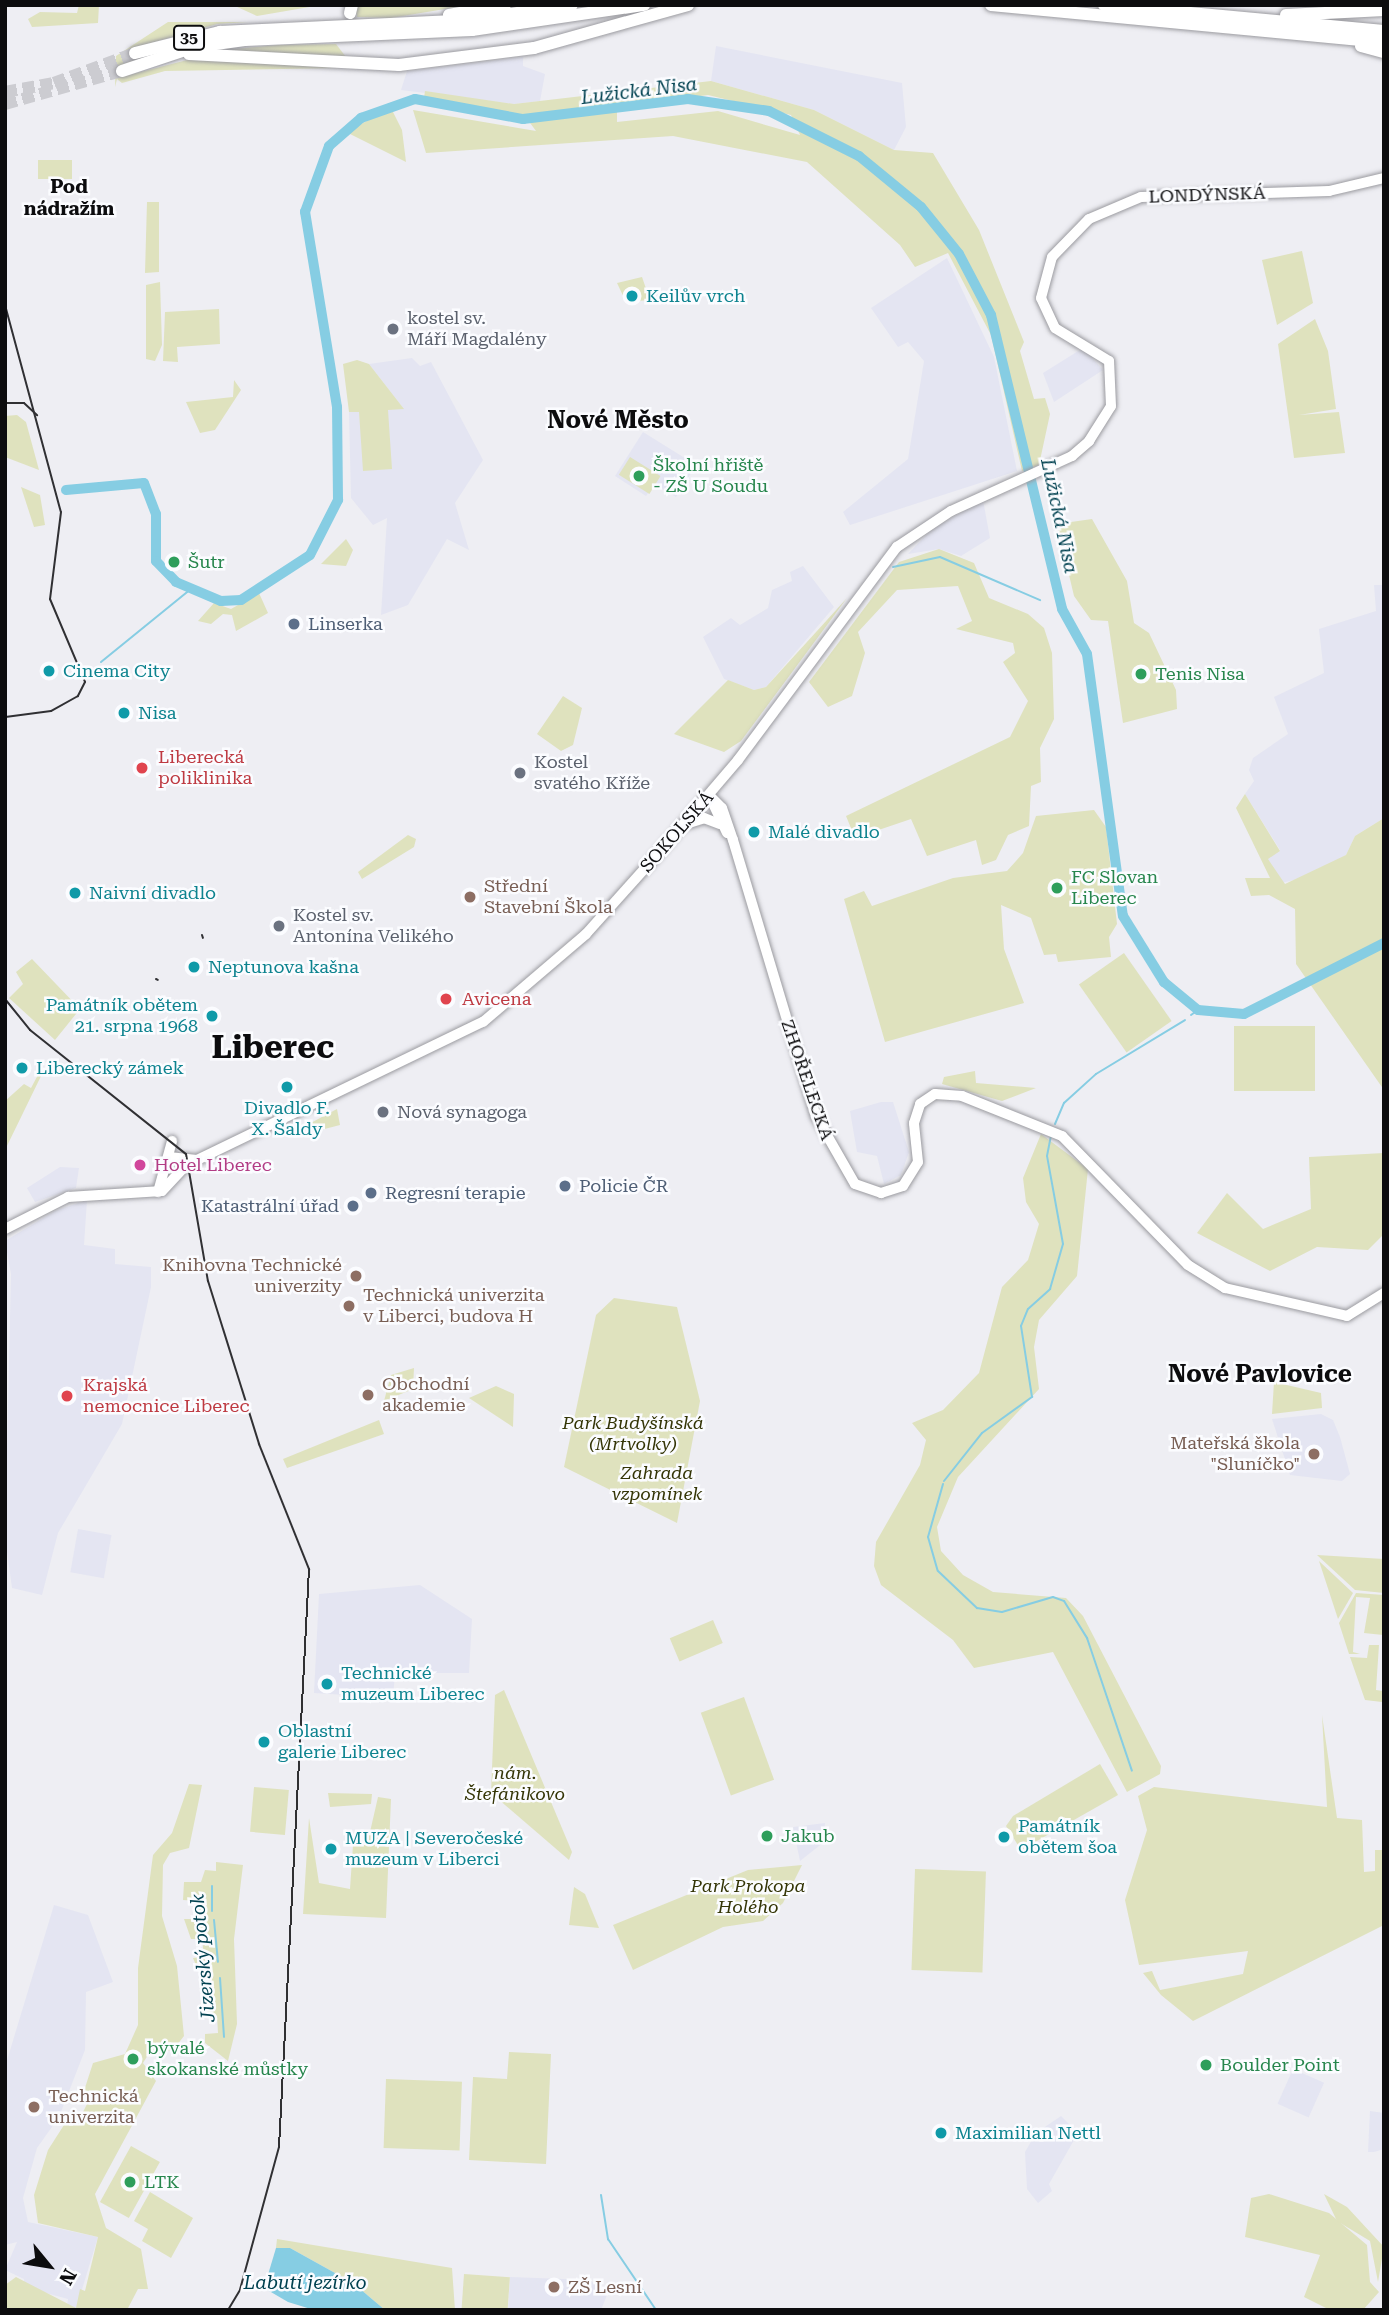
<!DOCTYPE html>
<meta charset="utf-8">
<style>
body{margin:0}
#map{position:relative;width:1389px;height:2315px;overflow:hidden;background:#eeeef3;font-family:"Roboto Serif",serif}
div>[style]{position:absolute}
.built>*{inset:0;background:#e4e5f2;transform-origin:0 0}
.green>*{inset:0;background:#dfe2be;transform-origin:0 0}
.water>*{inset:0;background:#86cde3}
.stream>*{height:2px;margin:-1px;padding:0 1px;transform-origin:1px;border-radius:1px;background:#86cde3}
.river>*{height:10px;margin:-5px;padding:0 5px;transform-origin:5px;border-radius:5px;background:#86cde3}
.highway-tunnel>*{height:12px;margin-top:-6px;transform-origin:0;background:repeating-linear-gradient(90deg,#ccccd1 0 12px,transparent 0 18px)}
.roads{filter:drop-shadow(0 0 2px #9b9ba0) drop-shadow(0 0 2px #9b9ba0)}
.major>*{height:10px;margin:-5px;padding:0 5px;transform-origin:5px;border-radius:5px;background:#fff}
.highway>*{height:12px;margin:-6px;padding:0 6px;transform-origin:6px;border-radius:6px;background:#fff}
.tram>*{height:2px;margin:-1px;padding:0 1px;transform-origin:1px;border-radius:1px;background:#303033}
.dots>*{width:19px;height:19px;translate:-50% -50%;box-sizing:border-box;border:4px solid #fbfcff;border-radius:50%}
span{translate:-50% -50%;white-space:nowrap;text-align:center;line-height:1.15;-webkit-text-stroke:5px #fbfcff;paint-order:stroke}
.shield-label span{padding:2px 5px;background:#fbfcff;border:2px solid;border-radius:5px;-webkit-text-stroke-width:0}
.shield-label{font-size:16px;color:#0c0c0e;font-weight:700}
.street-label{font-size:18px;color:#0c0c0e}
.culture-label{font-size:18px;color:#0d838f}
.left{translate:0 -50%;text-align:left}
.right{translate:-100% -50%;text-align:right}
.worship-label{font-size:18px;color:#5b616d}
.leisure-label{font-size:18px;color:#27864d}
.service-label{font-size:18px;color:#4e5e75}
.health-label{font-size:18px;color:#be3a42}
.education-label{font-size:18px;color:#785e54}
.hotel-label{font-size:18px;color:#b23c85}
.park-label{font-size:18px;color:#343506;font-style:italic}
.water-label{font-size:19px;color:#004150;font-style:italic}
.neighbourhood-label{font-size:19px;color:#0c0c0e;font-weight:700}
.district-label{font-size:24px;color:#0c0c0e;font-weight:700}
.town-label{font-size:32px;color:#0c0c0e;font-weight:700}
.frame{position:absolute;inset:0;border:7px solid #0c0c0e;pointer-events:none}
.north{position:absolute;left:14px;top:2231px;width:70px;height:70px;-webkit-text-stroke:5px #fbfcff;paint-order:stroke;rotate:120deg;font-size:19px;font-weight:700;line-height:28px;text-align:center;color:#0c0c0e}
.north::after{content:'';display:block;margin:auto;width:24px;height:32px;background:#0c0c0e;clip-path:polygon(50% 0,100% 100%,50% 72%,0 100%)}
</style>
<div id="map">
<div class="built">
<i style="clip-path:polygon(716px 46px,902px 83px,906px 127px,894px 150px,814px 110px,711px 81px)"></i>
<i style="clip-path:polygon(523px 57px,523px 66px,545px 74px,540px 101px,514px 104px,401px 90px,407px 71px)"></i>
<i style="clip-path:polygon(947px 258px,994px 357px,1017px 471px,850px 525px,843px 512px,908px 459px,924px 361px,908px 342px,898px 347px,871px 308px)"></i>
<i style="clip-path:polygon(1083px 348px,1103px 370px,1054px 402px,1043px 373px)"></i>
<i style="clip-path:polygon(412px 358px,420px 366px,431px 362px,483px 460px,455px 503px,469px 550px,447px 539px,408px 605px,381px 615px,387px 518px,373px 525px,351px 498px,349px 412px,403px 408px,369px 364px)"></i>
<i style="clip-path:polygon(643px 432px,696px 465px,676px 497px,655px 484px,646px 496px,615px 476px)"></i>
<i style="clip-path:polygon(983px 500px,990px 538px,961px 556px,939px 549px,908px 554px,932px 529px)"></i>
<i style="clip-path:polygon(803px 566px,834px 607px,766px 687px,754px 690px,724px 679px,703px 637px,731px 618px,740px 625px,768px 608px,772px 590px,792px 581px,790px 572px)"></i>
<i style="clip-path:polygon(1374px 585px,1384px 585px,1384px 818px,1355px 836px,1346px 855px,1312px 876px,1281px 883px,1267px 859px,1280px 850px,1245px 794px,1254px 781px,1249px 770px,1253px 758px,1288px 734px,1274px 697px,1324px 673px,1319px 629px,1376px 611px)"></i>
<i style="clip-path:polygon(881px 1102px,893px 1102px,909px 1152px,901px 1175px,884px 1184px,877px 1156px,857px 1152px,850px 1111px)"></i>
<i style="clip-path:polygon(60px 1167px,79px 1168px,76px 1188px,35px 1202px,27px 1188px)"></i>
<i style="clip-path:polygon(87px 1200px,84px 1245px,115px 1249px,115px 1264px,151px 1267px,151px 1287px,122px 1424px,58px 1533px,42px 1595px,12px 1588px,5px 1537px,11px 1274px,5px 1241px,55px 1211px)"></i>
<i style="clip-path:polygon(1321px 1414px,1333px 1420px,1340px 1437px,1350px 1474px,1342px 1481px,1290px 1475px,1272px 1419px)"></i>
<i style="left:78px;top:1529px;width:34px;height:44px;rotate:10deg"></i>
<i style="clip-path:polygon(420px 1585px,472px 1619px,469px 1673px,395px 1673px,393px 1698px,314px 1693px,319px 1594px)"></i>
<i style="clip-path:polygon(825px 1823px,824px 1842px,800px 1861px,793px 1827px)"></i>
<i style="clip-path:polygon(54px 1905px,88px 1915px,113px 1982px,86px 1992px,85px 2050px,59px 2117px,37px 2148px,23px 2198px,28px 2222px,98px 2237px,76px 2309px,67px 2307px,68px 2299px,24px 2287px,24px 2279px,5px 2270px,17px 2242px,5px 2245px,5px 2067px)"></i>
<i style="left:1293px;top:2069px;width:34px;height:38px;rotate:24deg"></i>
<i style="clip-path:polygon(1370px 2111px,1384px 2113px,1384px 2149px,1374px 2152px,1368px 2152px)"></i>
<i style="clip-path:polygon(1061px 2116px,1078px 2133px,1049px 2184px,1052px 2191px,1038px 2203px,1027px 2189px,1025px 2152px,1036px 2133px)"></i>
<i style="clip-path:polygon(510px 2277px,590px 2280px,607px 2295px,601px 2310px,508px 2310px)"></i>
</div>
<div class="green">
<i style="clip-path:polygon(79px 5px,99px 5px,98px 23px,32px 27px,28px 19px,40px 12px,77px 13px)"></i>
<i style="clip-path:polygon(246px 5px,321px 5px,257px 16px,235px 6px)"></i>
<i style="clip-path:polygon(355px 5px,469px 5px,391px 18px,357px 17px)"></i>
<i style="clip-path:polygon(168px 22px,248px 22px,217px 24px,134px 48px,138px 60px,125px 76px,191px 59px,341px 68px,165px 71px,122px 83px,117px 79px,115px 87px,116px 56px)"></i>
<i style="clip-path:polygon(336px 44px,349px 61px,213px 51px,278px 45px)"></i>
<i style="clip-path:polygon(evenodd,711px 81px,814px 110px,894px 150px,933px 153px,979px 230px,1024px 342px,1020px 351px,1034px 399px,1045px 398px,1050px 414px,1039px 465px,1022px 471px,991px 335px,948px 253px,915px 267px,900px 245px,807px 162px,673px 136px,426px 153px,413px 110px,536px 131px,525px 116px,424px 98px,425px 91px,514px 104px,711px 81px,708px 95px,791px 115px,800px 135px,718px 111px,617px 122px,617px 107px,708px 95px)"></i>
<i style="clip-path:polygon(391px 108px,402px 130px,406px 162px,346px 132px)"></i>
<i style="left:72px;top:160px;width:19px;height:34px;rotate:90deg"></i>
<i style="clip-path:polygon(147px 202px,159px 202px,159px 272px,145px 273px)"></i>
<i style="clip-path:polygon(1302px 251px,1313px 303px,1277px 325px,1262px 260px)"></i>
<i style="clip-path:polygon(642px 277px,650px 300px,626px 302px,617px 283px)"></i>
<i style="clip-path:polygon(160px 282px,162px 345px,155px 361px,146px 359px,146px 285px)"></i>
<i style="clip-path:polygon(219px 309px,220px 344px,177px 347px,178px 362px,163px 361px,165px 312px)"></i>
<i style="clip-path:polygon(1315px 319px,1328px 351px,1336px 409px,1299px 415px,1339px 412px,1345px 453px,1294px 458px,1278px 344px)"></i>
<i style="clip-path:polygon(357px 360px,369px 364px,404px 409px,388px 410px,392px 469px,363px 471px,359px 412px,349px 412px,343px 364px)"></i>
<i style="clip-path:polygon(234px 380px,241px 390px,215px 430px,200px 433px,186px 402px,233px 397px)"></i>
<i style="clip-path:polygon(17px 415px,26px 422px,39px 470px,5px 457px,5px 416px)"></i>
<i style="left:630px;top:457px;width:36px;height:21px;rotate:32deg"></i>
<i style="clip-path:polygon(21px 487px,40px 495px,45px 525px,34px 527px)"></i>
<i style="clip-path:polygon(1092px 519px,1127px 581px,1134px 623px,1149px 633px,1176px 690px,1177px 709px,1123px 723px,1108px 621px,1091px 620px,1074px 596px,1057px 524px)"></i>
<i style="clip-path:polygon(346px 539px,353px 550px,346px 566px,321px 564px)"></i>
<i style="clip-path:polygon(939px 549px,974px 563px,989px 598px,1028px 614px,1044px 628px,1052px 653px,1054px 719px,1040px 748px,1041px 782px,1031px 786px,1029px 826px,1008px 835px,996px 860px,982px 865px,976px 840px,927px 856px,911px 819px,855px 838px,846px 816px,1010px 737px,1028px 701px,1003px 662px,1015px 653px,1013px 643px,956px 629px,972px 621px,958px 586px,897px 590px,858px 632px,865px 653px,852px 696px,828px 707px,809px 682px,899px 562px)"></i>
<i style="clip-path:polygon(259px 593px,268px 613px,236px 631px,232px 615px,223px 614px,211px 624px,198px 621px,214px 603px,231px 609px)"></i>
<i style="clip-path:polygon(847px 598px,741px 741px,724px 752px,674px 734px,728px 680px,754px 690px,766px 687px)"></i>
<i style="clip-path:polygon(563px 696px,582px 708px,573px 745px,561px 751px,537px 734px)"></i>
<i style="clip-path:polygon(1245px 794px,1280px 851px,1268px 859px,1285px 884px,1346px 855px,1355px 836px,1384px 818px,1384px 1090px,1296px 964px,1295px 909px,1269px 895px,1251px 896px,1245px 878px,1270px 878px,1236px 808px)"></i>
<i style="clip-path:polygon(1094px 810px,1106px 827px,1117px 924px,1109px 937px,1111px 957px,1058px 962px,1056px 954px,1044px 955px,1031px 918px,1001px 905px,1004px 949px,1024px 1003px,885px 1042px,844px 899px,864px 891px,872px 906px,953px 878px,1007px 871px,1023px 853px,1036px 816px)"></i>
<i style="clip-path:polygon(408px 835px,416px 839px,414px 847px,362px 879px,358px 872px)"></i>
<i style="left:1124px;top:953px;width:83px;height:55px;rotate:55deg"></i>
<i style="clip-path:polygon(32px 959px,80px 1009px,55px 1040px,9px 998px,23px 984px,16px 972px)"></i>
<i style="left:1315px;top:1026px;width:65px;height:81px;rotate:90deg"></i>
<i style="clip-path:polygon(975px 1071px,976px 1083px,1036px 1088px,1002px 1101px,942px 1084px,944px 1077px)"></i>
<i style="clip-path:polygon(39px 1073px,42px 1074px,5px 1150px,5px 1101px,24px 1084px,31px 1088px)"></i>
<i style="clip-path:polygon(337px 1109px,340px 1125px,313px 1132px,305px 1126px)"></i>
<i style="clip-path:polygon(1041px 1134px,1088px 1169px,1077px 1276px,1039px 1320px,1034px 1347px,1039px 1389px,958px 1477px,937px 1527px,941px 1551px,963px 1575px,993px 1592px,1066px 1598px,1083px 1616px,1161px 1766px,1160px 1774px,1127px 1792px,1053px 1652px,974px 1668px,953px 1640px,881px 1585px,874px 1566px,876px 1542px,920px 1465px,926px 1440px,912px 1423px,943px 1410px,979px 1373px,1002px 1287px,1028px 1260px,1039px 1224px,1026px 1202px,1023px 1178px)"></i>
<i style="clip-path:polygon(1384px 1153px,1384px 1234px,1368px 1250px,1317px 1247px,1270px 1271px,1197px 1233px,1227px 1193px,1263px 1229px,1311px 1209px,1309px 1157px)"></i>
<i style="clip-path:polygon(614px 1298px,677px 1307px,700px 1401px,677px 1523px,564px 1467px,596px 1315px)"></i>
<i style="clip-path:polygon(414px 1368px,413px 1389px,384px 1401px,391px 1375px)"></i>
<i style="clip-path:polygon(1274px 1382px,1321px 1393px,1322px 1408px,1272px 1414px)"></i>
<i style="clip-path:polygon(496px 1386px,514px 1394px,513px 1427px,469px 1398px)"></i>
<i style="clip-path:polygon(379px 1420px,384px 1434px,287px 1468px,283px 1459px)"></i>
<i style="clip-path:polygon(1317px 1555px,1384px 1559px,1384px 1593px,1355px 1590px)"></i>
<i style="clip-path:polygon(1319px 1561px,1353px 1593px,1338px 1619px)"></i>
<i style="clip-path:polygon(1356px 1593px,1384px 1595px,1383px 1635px,1364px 1633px,1370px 1598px,1356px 1597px,1353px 1652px,1360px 1654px,1349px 1654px,1339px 1623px)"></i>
<i style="left:713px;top:1620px;width:25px;height:47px;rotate:67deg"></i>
<i style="clip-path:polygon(1369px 1645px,1379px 1645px,1376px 1690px,1383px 1691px,1382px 1702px,1365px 1700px,1350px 1657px,1367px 1658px)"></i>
<i style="clip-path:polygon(504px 1690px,572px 1852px,569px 1860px,491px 1793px,495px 1695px)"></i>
<i style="left:744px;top:1697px;width:88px;height:46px;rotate:70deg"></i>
<i style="clip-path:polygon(1322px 1715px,1337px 1818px,1362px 1820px,1364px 1872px,1375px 1871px,1375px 1850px,1384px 1850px,1384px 1925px,1193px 2021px,1161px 1995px,1143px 1973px,1152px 1971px,1160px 1990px,1243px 1974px,1248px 1951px,1139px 1965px,1125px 1900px,1147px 1830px,1138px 1796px,1154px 1787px,1327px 1807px)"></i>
<i style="clip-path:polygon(1100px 1764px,1118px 1795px,1021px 1850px,1006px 1826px,1013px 1816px)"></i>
<i style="clip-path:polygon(189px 1784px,202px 1785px,189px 1848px,170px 1853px,163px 1865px,162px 1916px,177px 1966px,184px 2036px,173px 2050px,148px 2055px,143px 2063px,156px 2081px,95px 2194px,106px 2228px,141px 2249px,148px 2289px,138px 2289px,127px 2310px,5px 2310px,5px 2285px,16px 2277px,76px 2308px,80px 2289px,85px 2291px,98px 2237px,38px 2223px,34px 2195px,48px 2150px,71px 2114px,81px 2116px,87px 2104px,82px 2097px,93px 2063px,125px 2054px,138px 2025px,138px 1968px,153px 1855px,172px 1833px)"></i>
<i style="left:254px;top:1787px;width:35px;height:45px;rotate:5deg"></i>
<i style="clip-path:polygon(328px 1793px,372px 1794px,371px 1804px,330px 1807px)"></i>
<i style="clip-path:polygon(378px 1797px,391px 1799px,386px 1918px,303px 1914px,309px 1818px,319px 1883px,350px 1889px,353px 1845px,367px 1845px)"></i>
<i style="clip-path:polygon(216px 1862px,243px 1865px,234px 1939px,237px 2024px,228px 2061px,205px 2043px,205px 2034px,218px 2033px,217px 2016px,207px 2015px,201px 1996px,212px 1995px,212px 1978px,201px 1977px,193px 1958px,203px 1957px,203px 1939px,191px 1939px,184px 1919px,198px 1919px,198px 1901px,183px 1900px,184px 1882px,201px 1882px,205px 1870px,216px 1871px)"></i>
<i style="clip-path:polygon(802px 1865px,783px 1903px,763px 1921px,723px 1927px,633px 1970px,613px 1925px,748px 1870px)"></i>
<i style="left:915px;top:1869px;width:71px;height:101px;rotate:2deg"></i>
<i style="clip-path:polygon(574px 1887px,585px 1894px,599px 1928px,569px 1925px)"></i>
<i style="clip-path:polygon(509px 2052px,551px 2054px,546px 2164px,469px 2160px,473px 2077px,507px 2079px)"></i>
<i style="left:386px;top:2079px;width:76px;height:69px;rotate:2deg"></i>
<i style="left:131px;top:2146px;width:33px;height:64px;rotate:29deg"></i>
<i style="clip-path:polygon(150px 2192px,193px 2218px,171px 2258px,142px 2241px,148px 2229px,134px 2221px)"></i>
<i style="clip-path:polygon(1269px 2194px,1329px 2213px,1367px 2245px,1370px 2282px,1379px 2292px,1363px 2310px,1330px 2310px,1304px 2297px,1320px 2255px,1245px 2237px,1251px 2198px)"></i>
<i style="clip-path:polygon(1324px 2194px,1347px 2207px,1384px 2247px,1378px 2282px,1370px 2241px,1337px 2221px)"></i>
<i style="clip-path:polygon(277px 2239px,452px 2268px,455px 2310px,385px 2310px,353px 2283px,290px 2248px,276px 2248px)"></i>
<i style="left:464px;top:2274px;width:46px;height:36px;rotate:4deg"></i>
</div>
<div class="water">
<i style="clip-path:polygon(276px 2248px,290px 2248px,353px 2283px,385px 2310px,314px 2310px,288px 2302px,264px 2288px)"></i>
</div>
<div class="stream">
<i style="left:893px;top:567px;width:48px;rotate:-12deg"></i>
<i style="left:940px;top:557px;width:109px;rotate:23.3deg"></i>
<i style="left:101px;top:662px;width:117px;rotate:-39.1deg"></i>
<i style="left:1191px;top:1015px;width:9px;rotate:-36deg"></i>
<i style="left:1055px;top:1124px;width:23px;rotate:-67deg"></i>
<i style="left:1064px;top:1103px;width:43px;rotate:-42.2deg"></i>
<i style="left:1096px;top:1074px;width:104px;rotate:-31.2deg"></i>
<i style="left:944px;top:1481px;width:61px;rotate:-51.6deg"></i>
<i style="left:982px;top:1433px;width:62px;rotate:-35.8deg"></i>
<i style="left:1032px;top:1397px;width:72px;rotate:-98.8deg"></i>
<i style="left:1021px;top:1326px;width:18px;rotate:-68deg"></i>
<i style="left:1028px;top:1309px;width:30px;rotate:-42deg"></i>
<i style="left:1050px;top:1289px;width:47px;rotate:-73.9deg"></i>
<i style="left:1063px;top:1244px;width:89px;rotate:-100.3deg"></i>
<i style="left:1047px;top:1156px;width:20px;rotate:-79deg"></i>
<i style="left:943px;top:1484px;width:55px;rotate:105.8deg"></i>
<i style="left:928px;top:1537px;width:35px;rotate:74deg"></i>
<i style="left:938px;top:1571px;width:54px;rotate:43.5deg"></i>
<i style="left:977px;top:1608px;width:25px;rotate:9deg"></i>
<i style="left:1002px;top:1612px;width:53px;rotate:-16.4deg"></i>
<i style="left:1053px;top:1597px;width:12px;rotate:20deg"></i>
<i style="left:1064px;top:1601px;width:44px;rotate:58.1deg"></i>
<i style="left:1087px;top:1638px;width:140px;rotate:71.3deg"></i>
<i style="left:212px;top:1911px;width:25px;rotate:-90deg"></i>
<i style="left:214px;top:1920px;width:42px;rotate:84.6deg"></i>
<i style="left:220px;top:1978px;width:59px;rotate:86.1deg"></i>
<i style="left:601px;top:2195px;width:45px;rotate:81deg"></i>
<i style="left:608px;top:2239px;width:86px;rotate:55.9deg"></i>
</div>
<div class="river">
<i style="left:66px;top:490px;width:78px;rotate:-5.1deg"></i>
<i style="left:144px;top:483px;width:33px;rotate:69deg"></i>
<i style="left:156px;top:514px;width:47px;rotate:90deg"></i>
<i style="left:156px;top:561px;width:29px;rotate:46deg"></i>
<i style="left:176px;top:582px;width:49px;rotate:22.9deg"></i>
<i style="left:221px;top:601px;width:20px;rotate:-3deg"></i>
<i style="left:241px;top:600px;width:82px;rotate:-33.1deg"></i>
<i style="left:310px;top:555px;width:62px;rotate:-63deg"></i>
<i style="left:338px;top:500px;width:93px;rotate:-90.6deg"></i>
<i style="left:337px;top:407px;width:198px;rotate:-99.3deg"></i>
<i style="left:305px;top:212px;width:70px;rotate:-70deg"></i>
<i style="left:329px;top:146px;width:43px;rotate:-41.2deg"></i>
<i style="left:361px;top:118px;width:57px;rotate:-19.4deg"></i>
<i style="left:415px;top:99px;width:110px;rotate:10.5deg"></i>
<i style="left:523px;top:119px;width:166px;rotate:-6.9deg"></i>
<i style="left:688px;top:99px;width:82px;rotate:8.4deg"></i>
<i style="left:769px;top:111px;width:101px;rotate:26.6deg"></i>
<i style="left:859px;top:156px;width:80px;rotate:39.4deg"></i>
<i style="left:921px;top:207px;width:60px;rotate:51deg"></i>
<i style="left:959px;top:254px;width:69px;rotate:62.3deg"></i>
<i style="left:991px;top:315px;width:302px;rotate:76.4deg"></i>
<i style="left:1062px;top:609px;width:51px;rotate:60.9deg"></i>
<i style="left:1087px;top:654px;width:264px;rotate:82.2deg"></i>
<i style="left:1123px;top:916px;width:78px;rotate:58.2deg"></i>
<i style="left:1164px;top:982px;width:44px;rotate:39.5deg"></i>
<i style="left:1198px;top:1010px;width:46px;rotate:5deg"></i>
<i style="left:1244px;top:1014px;width:157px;rotate:-26.9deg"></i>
</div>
<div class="highway-tunnel">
<i style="left:5px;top:92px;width:50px;rotate:-10.4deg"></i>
<i style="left:54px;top:83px;width:86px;rotate:-20.3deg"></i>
<i style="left:5px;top:104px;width:122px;rotate:-15.8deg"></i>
</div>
<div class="roads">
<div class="major">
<i style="left:709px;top:795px;width:18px;rotate:45deg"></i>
<i style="left:722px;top:808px;width:34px;rotate:71deg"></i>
<i style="left:733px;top:840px;width:288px;rotate:73.3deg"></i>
<i style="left:816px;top:1116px;width:78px;rotate:60.2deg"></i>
<i style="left:855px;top:1184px;width:28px;rotate:19deg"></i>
<i style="left:881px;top:1193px;width:23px;rotate:-18deg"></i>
<i style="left:903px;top:1186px;width:28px;rotate:-58deg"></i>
<i style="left:918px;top:1162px;width:39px;rotate:-96deg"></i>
<i style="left:914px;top:1123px;width:20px;rotate:-72deg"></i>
<i style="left:920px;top:1104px;width:18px;rotate:-34deg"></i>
<i style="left:935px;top:1094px;width:27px;rotate:4deg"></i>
<i style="left:962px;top:1096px;width:108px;rotate:21.8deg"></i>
<i style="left:1062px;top:1136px;width:180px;rotate:45.7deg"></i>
<i style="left:1188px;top:1265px;width:44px;rotate:31.9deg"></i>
<i style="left:1225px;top:1288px;width:125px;rotate:12.9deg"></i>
<i style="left:1347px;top:1316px;width:44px;rotate:-31.9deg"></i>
<i style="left:709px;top:795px;width:42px;rotate:64.7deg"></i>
<i style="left:686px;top:824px;width:19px;rotate:-18deg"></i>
<i style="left:704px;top:818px;width:17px;rotate:21deg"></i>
<i style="left:169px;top:1157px;width:28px;rotate:6deg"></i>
<i style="left:197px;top:1160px;width:318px;rotate:-25.8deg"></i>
<i style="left:483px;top:1022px;width:135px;rotate:-40.5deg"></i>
<i style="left:586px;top:934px;width:105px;rotate:-48.1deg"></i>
<i style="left:656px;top:856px;width:126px;rotate:-49.5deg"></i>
<i style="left:738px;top:760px;width:266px;rotate:-53.3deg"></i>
<i style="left:897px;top:547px;width:65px;rotate:-33.7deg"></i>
<i style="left:951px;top:511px;width:133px;rotate:-24.4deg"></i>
<i style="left:1072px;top:456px;width:23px;rotate:-41deg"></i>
<i style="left:1089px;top:441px;width:41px;rotate:-57.8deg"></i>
<i style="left:1111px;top:406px;width:45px;rotate:-92.5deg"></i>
<i style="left:1109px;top:361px;width:63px;rotate:-148.6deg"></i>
<i style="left:1055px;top:328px;width:33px;rotate:-115deg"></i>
<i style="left:1041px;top:298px;width:42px;rotate:-75deg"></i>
<i style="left:1052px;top:257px;width:53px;rotate:-45.8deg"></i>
<i style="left:1089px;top:219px;width:56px;rotate:-22.9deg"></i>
<i style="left:1141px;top:197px;width:188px;rotate:-1.8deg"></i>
<i style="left:1329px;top:191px;width:57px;rotate:-13.3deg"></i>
<i style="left:158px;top:1192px;width:53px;rotate:-74.6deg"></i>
<i style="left:5px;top:1229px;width:71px;rotate:-26.9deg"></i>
<i style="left:68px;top:1197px;width:94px;rotate:-3.7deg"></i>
<i style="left:162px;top:1191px;width:40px;rotate:-47deg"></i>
</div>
<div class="highway">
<i style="left:991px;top:5px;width:395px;rotate:5.4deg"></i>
<i style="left:1104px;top:5px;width:281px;rotate:5.3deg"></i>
<i style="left:350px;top:13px;width:8px;rotate:-76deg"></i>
<i style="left:449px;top:15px;width:57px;rotate:-10.1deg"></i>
<i style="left:1286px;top:15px;width:98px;rotate:-2.9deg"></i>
<i style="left:1361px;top:46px;width:24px;rotate:15deg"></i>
<i style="left:135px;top:53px;width:88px;rotate:-13.9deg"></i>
<i style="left:220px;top:32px;width:250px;rotate:-2.7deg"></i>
<i style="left:470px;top:20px;width:103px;rotate:-8.4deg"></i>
<i style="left:189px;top:54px;width:210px;rotate:3deg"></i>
<i style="left:399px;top:65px;width:136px;rotate:-7.2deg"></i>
<i style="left:534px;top:48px;width:160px;rotate:-15.6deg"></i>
<i style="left:122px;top:71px;width:76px;rotate:-18.4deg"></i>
<i style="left:194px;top:47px;width:51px;rotate:-7.8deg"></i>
<i style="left:245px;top:40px;width:227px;rotate:-2.5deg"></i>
<i style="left:472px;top:30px;width:174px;rotate:-8.3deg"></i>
</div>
</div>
<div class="tram">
<i style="left:5px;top:305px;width:214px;rotate:74.9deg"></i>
<i style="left:61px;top:512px;width:88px;rotate:97.2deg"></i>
<i style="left:50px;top:599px;width:90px;rotate:67.1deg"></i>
<i style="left:85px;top:682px;width:16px;rotate:117deg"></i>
<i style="left:78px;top:696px;width:31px;rotate:151deg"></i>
<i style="left:51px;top:711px;width:46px;rotate:172.6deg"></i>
<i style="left:5px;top:403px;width:19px"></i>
<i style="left:24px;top:403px;width:18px;rotate:43deg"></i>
<i style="left:202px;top:935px;width:3px;rotate:72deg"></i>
<i style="left:156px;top:979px;width:2px;rotate:27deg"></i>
<i style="left:5px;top:999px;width:40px;rotate:51deg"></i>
<i style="left:30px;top:1030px;width:199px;rotate:38.5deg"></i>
<i style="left:186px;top:1154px;width:129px;rotate:80.2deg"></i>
<i style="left:208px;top:1281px;width:171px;rotate:72.6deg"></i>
<i style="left:259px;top:1444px;width:135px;rotate:68.2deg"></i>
<i style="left:309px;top:1569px;width:579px;rotate:92.97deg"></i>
<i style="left:279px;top:2147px;width:148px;rotate:105.3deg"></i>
<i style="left:240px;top:2290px;width:23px;rotate:121deg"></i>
</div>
<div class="dots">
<i style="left:632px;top:296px;background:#0f9aa8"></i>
<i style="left:393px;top:329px;background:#6b7280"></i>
<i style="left:639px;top:476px;background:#2e9e5b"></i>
<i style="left:174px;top:562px;background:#2e9e5b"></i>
<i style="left:294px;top:624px;background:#5c6f8a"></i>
<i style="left:49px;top:671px;background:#0f9aa8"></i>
<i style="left:1141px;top:674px;background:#2e9e5b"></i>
<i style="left:124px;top:713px;background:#0f9aa8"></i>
<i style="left:142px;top:768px;background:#e0444e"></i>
<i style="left:520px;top:773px;background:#6b7280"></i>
<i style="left:754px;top:832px;background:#0f9aa8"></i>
<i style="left:1057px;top:888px;background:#2e9e5b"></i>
<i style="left:75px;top:893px;background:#0f9aa8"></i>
<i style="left:470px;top:897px;background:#8d6e63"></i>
<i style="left:279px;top:926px;background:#6b7280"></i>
<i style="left:194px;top:967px;background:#0f9aa8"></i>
<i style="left:446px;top:999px;background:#e0444e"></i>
<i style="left:212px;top:1016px;background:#0f9aa8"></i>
<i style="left:22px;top:1068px;background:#0f9aa8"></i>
<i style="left:287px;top:1087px;background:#0f9aa8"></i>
<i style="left:383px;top:1112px;background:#6b7280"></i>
<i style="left:140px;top:1165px;background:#d1479c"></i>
<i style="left:565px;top:1186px;background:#5c6f8a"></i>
<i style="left:371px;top:1193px;background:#5c6f8a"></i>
<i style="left:353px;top:1206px;background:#5c6f8a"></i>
<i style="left:356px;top:1276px;background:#8d6e63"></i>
<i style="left:349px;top:1306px;background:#8d6e63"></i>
<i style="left:368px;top:1395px;background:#8d6e63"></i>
<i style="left:67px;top:1396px;background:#e0444e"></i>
<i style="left:1314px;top:1454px;background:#8d6e63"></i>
<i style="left:327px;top:1684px;background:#0f9aa8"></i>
<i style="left:264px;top:1742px;background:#0f9aa8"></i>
<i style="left:767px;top:1836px;background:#2e9e5b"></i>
<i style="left:1004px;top:1837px;background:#0f9aa8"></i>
<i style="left:331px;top:1849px;background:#0f9aa8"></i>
<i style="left:133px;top:2059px;background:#2e9e5b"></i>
<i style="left:1206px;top:2065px;background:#2e9e5b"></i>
<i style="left:34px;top:2107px;background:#8d6e63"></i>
<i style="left:941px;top:2133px;background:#0f9aa8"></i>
<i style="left:130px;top:2182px;background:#2e9e5b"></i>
<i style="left:554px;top:2287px;background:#8d6e63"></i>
</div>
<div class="shield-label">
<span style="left:189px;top:38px">35</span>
</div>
<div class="street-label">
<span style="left:1207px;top:195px;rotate:-2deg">LONDÝNSKÁ</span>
<span style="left:677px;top:832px;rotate:-49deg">SOKOLSKÁ</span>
<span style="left:807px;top:1080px;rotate:71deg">ZHOŘELECKÁ</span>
</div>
<div class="culture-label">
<span class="left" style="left:646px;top:296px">Keilův vrch</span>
<span class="left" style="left:63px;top:671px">Cinema City</span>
<span class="left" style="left:138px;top:713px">Nisa</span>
<span class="left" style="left:768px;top:832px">Malé divadlo</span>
<span class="left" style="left:89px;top:893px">Naivní divadlo</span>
<span class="left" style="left:208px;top:967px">Neptunova kašna</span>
<span class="right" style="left:198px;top:1016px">Památník obětem<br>21. srpna 1968</span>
<span class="left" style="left:36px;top:1068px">Liberecký zámek</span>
<span style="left:287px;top:1119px">Divadlo F.<br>X. Šaldy</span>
<span class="left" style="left:341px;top:1684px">Technické<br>muzeum Liberec</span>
<span class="left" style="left:278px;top:1742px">Oblastní<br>galerie Liberec</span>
<span class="left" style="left:1018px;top:1837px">Památník<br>obětem šoa</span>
<span class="left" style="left:345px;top:1849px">MUZA | Severočeské<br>muzeum v Liberci</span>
<span class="left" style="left:955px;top:2133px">Maximilian Nettl</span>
</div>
<div class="worship-label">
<span class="left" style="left:407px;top:329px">kostel sv.<br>Máří Magdalény</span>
<span class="left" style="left:534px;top:773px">Kostel<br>svatého Kříže</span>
<span class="left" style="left:293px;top:926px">Kostel sv.<br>Antonína Velikého</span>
<span class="left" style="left:397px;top:1112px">Nová synagoga</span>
</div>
<div class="leisure-label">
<span class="left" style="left:653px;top:476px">Školní hřiště<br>- ZŠ U Soudu</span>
<span class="left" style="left:188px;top:562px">Šutr</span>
<span class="left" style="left:1155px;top:674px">Tenis Nisa</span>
<span class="left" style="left:1071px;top:888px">FC Slovan<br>Liberec</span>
<span class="left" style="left:781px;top:1836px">Jakub</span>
<span class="left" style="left:147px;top:2059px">bývalé<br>skokanské můstky</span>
<span class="left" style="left:1220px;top:2065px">Boulder Point</span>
<span class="left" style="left:144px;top:2182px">LTK</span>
</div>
<div class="service-label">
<span class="left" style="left:308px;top:624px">Linserka</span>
<span class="left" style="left:579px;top:1186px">Policie ČR</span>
<span class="left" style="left:385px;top:1193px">Regresní terapie</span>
<span class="right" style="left:339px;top:1206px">Katastrální úřad</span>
</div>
<div class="health-label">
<span class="left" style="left:158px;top:768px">Liberecká<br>poliklinika</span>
<span class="left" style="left:462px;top:999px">Avicena</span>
<span class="left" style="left:83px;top:1396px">Krajská<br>nemocnice Liberec</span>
</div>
<div class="education-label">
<span class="left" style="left:484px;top:897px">Střední<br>Stavební Škola</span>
<span class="right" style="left:342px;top:1276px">Knihovna Technické<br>univerzity</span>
<span class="left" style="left:363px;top:1306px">Technická univerzita<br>v Liberci, budova H</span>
<span class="left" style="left:382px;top:1395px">Obchodní<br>akademie</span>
<span class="right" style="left:1300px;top:1454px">Mateřská škola<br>"Sluníčko"</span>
<span class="left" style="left:48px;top:2107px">Technická<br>univerzita</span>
<span class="left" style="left:568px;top:2287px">ZŠ Lesní</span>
</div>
<div class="hotel-label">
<span class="left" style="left:154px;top:1165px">Hotel Liberec</span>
</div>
<div class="park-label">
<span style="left:633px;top:1434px">Park Budyšínská<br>(Mrtvolky)</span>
<span style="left:657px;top:1484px">Zahrada<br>vzpomínek</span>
<span style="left:515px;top:1784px">nám.<br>Štefánikovo</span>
<span style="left:748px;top:1897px">Park Prokopa<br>Holého</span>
</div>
<div class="water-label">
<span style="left:639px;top:91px;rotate:-7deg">Lužická Nisa</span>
<span style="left:1059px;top:516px;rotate:78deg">Lužická Nisa</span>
<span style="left:203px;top:1958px;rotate:-95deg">Jizerský potok</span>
<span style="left:305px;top:2283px">Labutí jezírko</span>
</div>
<div class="neighbourhood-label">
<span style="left:69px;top:198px">Pod<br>nádražím</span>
</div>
<div class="district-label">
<span style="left:618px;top:421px">Nové Město</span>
<span style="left:1260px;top:1375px">Nové Pavlovice</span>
</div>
<div class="town-label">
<span style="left:273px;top:1047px">Liberec</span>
</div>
<div class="frame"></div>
<div class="north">N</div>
</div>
